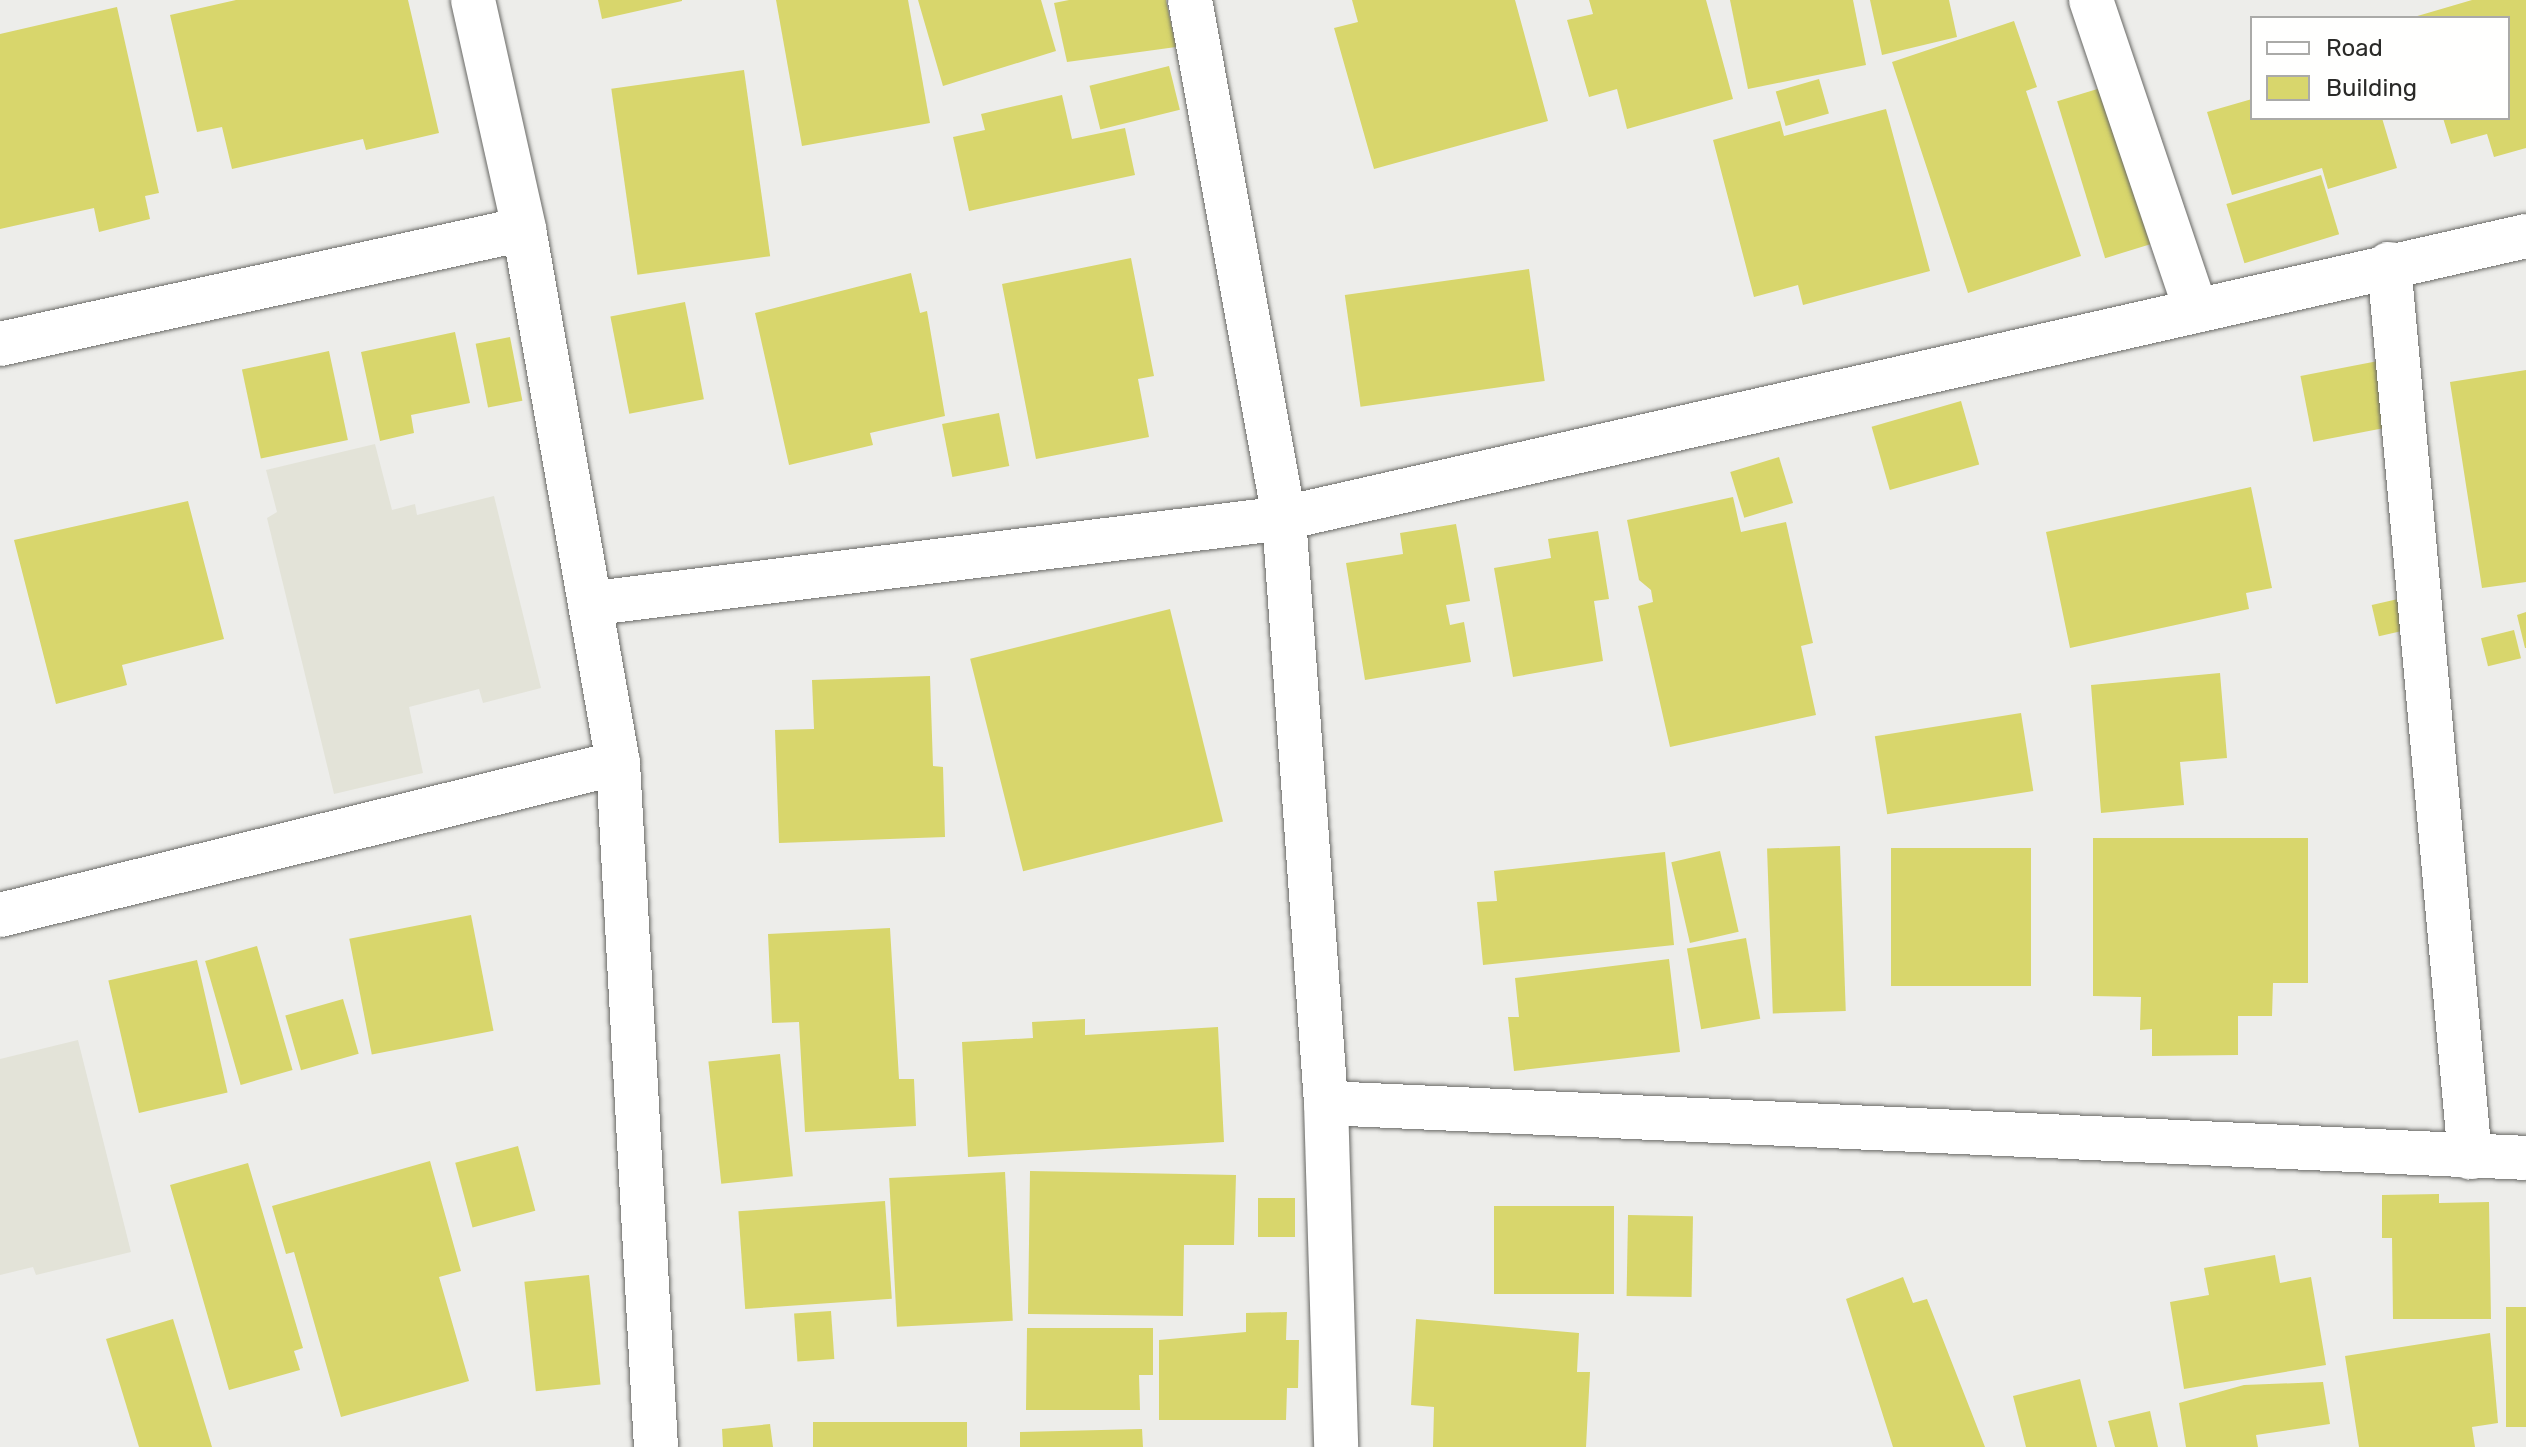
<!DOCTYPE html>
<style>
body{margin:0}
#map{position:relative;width:2526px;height:1447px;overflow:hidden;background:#ededea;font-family:Rubik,sans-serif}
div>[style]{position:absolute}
.built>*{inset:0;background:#e3e3d8}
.building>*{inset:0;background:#d8d66c;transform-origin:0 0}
.roads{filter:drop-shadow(0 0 2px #686865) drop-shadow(0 0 2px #686865)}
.minor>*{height:44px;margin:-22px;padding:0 22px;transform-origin:22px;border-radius:22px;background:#fff}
span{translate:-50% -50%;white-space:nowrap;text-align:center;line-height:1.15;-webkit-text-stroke:6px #fffffe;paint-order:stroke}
.legend{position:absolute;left:2250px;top:16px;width:260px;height:104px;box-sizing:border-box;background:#fffffe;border:2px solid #aaaaa8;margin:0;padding:10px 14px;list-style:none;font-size:24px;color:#2a2a28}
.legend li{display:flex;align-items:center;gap:16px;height:40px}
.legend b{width:40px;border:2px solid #aaaaa8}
</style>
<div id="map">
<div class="built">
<i style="clip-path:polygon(375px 444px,392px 510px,415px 504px,417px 515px,494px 496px,541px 688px,483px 703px,479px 689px,409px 707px,423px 773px,334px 794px,267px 518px,277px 512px,266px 470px)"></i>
<i style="clip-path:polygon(78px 1040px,131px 1252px,36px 1275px,33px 1267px,0 1275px,0 1059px)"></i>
</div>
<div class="building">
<i style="clip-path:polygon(236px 0,408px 0,439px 133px,366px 150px,363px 139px,232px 169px,222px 127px,197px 132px,170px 15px)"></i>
<i style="clip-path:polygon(598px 0,682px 0,682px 1px,602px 19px)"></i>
<i style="clip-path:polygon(776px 0,908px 0,930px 123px,802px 146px)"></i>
<i style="clip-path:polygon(918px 0,1041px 0,1056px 51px,943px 86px)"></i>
<i style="clip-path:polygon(1069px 0,1166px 0,1176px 47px,1067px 62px,1054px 3px)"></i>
<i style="clip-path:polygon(1352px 0,1515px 0,1548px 121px,1374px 169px,1334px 28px,1358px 22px)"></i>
<i style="clip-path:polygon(1589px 0,1706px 0,1733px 99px,1627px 129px,1617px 89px,1589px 97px,1567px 20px,1593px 14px)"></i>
<i style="clip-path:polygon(1730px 0,1853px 0,1866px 65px,1748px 89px)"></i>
<i style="clip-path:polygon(1870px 0,1949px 0,1957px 37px,1882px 55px)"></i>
<i style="clip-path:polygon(2472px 0,2526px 0,2526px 148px,2494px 157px,2487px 134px,2451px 144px,2443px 118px,2508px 118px,2508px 18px,2414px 17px)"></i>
<i style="clip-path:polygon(117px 7px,159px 193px,145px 196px,150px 219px,99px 232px,94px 208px,0 229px,0 34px)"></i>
<i style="clip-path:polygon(2014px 21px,2037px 87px,2026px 91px,2081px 256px,1968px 293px,1892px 62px)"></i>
<i style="left:1169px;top:66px;width:45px;height:82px;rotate:76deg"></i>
<i style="left:744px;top:70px;width:188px;height:134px;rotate:82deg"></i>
<i style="left:1819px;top:79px;width:36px;height:45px;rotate:74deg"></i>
<i style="left:2104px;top:87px;width:164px;height:49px;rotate:73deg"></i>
<i style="clip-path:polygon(1062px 95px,1072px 139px,1125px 128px,1135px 175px,969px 211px,953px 137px,985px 130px,981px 114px)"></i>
<i style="clip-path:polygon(2252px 99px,2252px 118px,2382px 118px,2397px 168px,2328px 189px,2322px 168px,2232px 195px,2207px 112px)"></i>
<i style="clip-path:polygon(1886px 109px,1930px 271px,1803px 305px,1798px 285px,1754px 297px,1713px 140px,1780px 121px,1784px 136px)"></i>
<i style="left:2321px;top:175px;width:62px;height:99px;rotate:73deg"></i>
<i style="clip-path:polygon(1131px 258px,1154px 376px,1138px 379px,1149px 437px,1036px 459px,1002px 284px)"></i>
<i style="left:1529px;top:269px;width:113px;height:186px;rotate:82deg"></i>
<i style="clip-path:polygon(911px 273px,920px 313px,927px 311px,945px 416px,870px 433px,873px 445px,789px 465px,755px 313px)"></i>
<i style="left:685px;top:302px;width:99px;height:76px;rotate:79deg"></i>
<i style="clip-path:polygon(455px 332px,470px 403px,411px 415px,414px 433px,380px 441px,361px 352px)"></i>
<i style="left:510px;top:337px;width:65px;height:35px;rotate:79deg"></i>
<i style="left:329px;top:351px;width:91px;height:89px;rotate:78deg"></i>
<i style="left:2378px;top:361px;width:67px;height:79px;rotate:79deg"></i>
<i style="clip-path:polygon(2526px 370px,2526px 582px,2482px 588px,2450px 382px)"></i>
<i style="left:1961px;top:401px;width:66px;height:93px;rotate:74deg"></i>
<i style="left:999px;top:413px;width:54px;height:58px;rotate:79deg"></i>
<i style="left:1779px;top:457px;width:48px;height:51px;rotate:73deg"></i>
<i style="clip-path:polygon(2251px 487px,2272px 588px,2246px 593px,2249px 609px,2070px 648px,2046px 532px)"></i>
<i style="clip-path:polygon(1733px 497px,1741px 532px,1786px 522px,1813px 643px,1801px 646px,1816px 715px,1670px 747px,1638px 606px,1653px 602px,1651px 590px,1639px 580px,1627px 520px)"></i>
<i style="clip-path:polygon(188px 501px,224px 639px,122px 665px,127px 685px,56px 704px,14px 540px)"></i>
<i style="clip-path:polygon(1456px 524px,1470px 601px,1446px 605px,1450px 625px,1464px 622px,1471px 662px,1365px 680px,1346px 563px,1403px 554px,1400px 533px)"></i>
<i style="clip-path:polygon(1598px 531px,1609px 599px,1594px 601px,1603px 661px,1513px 677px,1494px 568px,1551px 558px,1548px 539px)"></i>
<i style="left:2398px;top:599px;width:32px;height:27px;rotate:77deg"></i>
<i style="left:1170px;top:609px;width:219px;height:206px;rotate:76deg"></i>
<i style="clip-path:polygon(2526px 612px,2526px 648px,2525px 648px,2517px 615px)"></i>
<i style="left:2514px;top:630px;width:29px;height:34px;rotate:76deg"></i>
<i style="clip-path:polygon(2220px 673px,2227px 758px,2180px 762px,2184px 805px,2101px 813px,2091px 685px)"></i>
<i style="clip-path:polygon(930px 676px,933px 766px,943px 767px,945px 837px,779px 843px,775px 730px,814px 729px,812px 680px)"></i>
<i style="left:2021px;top:713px;width:79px;height:148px;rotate:81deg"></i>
<i style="clip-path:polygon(2093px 838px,2308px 838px,2308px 983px,2273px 983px,2272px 1016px,2238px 1016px,2238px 1055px,2152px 1056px,2152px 1029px,2140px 1030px,2141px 997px,2093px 996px)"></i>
<i style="left:1840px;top:846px;width:165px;height:73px;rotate:88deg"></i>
<i style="left:2031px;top:848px;width:138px;height:140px;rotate:90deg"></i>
<i style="left:1720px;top:851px;width:83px;height:50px;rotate:77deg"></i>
<i style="clip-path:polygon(1665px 852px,1674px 945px,1483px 965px,1477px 902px,1497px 901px,1494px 871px)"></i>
<i style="left:471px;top:915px;width:118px;height:124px;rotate:79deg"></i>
<i style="clip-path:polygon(890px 928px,899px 1079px,914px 1079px,916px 1126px,805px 1132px,799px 1022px,772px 1023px,768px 934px)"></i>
<i style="left:1746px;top:938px;width:82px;height:60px;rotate:80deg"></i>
<i style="left:257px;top:946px;width:129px;height:54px;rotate:74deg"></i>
<i style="clip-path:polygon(1669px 959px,1680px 1052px,1514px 1071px,1508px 1017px,1519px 1017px,1515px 978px)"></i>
<i style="left:197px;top:960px;width:136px;height:91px;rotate:77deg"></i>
<i style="left:343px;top:999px;width:57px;height:60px;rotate:74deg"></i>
<i style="clip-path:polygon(1085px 1019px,1085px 1035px,1218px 1027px,1224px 1142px,968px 1157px,962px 1042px,1033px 1038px,1032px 1022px)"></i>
<i style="left:780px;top:1054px;width:123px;height:72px;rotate:84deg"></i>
<i style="left:518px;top:1146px;width:67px;height:65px;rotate:75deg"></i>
<i style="clip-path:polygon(430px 1161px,461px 1271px,439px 1277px,469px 1381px,341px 1417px,294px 1252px,286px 1254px,272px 1206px)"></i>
<i style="clip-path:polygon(248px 1163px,303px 1348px,294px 1351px,300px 1370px,229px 1390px,170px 1185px)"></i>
<i style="clip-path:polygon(1030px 1171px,1236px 1175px,1234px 1245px,1184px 1245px,1183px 1316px,1028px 1314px)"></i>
<i style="left:1005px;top:1172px;width:149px;height:116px;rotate:87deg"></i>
<i style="clip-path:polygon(2439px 1194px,2439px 1203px,2489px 1202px,2491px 1319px,2393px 1319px,2392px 1238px,2382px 1238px,2382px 1195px)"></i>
<i style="left:1258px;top:1198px;width:37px;height:39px"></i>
<i style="left:885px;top:1201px;width:98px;height:147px;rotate:86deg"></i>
<i style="left:1494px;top:1206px;width:120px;height:88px"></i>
<i style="left:1628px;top:1215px;width:65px;height:81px;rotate:1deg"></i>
<i style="clip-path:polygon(2275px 1255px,2280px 1283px,2311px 1277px,2326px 1365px,2184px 1389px,2170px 1302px,2209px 1295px,2204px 1268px)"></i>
<i style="left:589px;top:1275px;width:110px;height:65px;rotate:84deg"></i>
<i style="clip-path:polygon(1903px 1277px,1913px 1303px,1927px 1299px,1985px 1447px,1893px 1447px,1846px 1299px)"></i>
<i style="left:2506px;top:1307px;width:20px;height:120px"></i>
<i style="left:831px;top:1311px;width:48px;height:37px;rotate:86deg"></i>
<i style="clip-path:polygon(1287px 1312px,1286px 1340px,1299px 1340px,1298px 1388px,1287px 1388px,1286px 1420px,1159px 1420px,1159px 1340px,1246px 1332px,1246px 1313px)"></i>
<i style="clip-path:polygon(173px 1319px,212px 1447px,139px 1447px,106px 1339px)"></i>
<i style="clip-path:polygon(1416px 1319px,1579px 1333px,1577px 1372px,1590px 1372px,1586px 1447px,1433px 1447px,1434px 1407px,1411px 1405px)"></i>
<i style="clip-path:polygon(1027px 1328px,1153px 1328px,1153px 1375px,1139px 1375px,1140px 1410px,1026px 1410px)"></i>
<i style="clip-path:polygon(2490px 1333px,2498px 1423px,2472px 1427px,2475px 1447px,2359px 1447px,2345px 1356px)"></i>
<i style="clip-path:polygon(2080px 1379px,2097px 1447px,2026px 1447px,2013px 1396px)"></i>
<i style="clip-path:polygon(2323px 1382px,2330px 1424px,2256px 1435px,2258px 1447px,2186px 1447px,2179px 1403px,2244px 1385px)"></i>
<i style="clip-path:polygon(2150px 1411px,2158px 1447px,2115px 1447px,2108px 1421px)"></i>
<i style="left:967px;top:1422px;width:25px;height:154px;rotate:90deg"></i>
<i style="clip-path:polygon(770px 1424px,773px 1447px,723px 1447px,722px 1429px)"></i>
<i style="clip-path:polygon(1142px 1429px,1143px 1447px,1020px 1447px,1020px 1432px)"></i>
</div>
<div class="roads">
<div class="minor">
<i style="left:473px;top:0;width:235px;rotate:77.4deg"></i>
<i style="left:524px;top:229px;width:542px;rotate:80.02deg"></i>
<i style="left:618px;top:763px;width:685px;rotate:86.82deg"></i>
<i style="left:1190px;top:0;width:526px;rotate:79.71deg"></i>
<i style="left:1284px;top:518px;width:587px;rotate:85.89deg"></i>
<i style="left:1326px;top:1103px;width:344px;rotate:88.3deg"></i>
<i style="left:2091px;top:0;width:328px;rotate:71.3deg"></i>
<i style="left:2389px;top:264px;width:897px;rotate:84.82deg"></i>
<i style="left:0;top:344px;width:536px;rotate:-12.38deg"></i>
<i style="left:595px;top:603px;width:694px;rotate:-7.03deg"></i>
<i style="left:1284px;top:518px;width:1274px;rotate:-12.79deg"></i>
<i style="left:0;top:915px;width:636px;rotate:-13.82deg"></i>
<i style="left:1326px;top:1103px;width:1201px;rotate:2.62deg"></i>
</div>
</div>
<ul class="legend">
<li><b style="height:10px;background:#fff"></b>Road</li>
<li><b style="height:22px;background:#d8d66c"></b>Building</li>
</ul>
</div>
